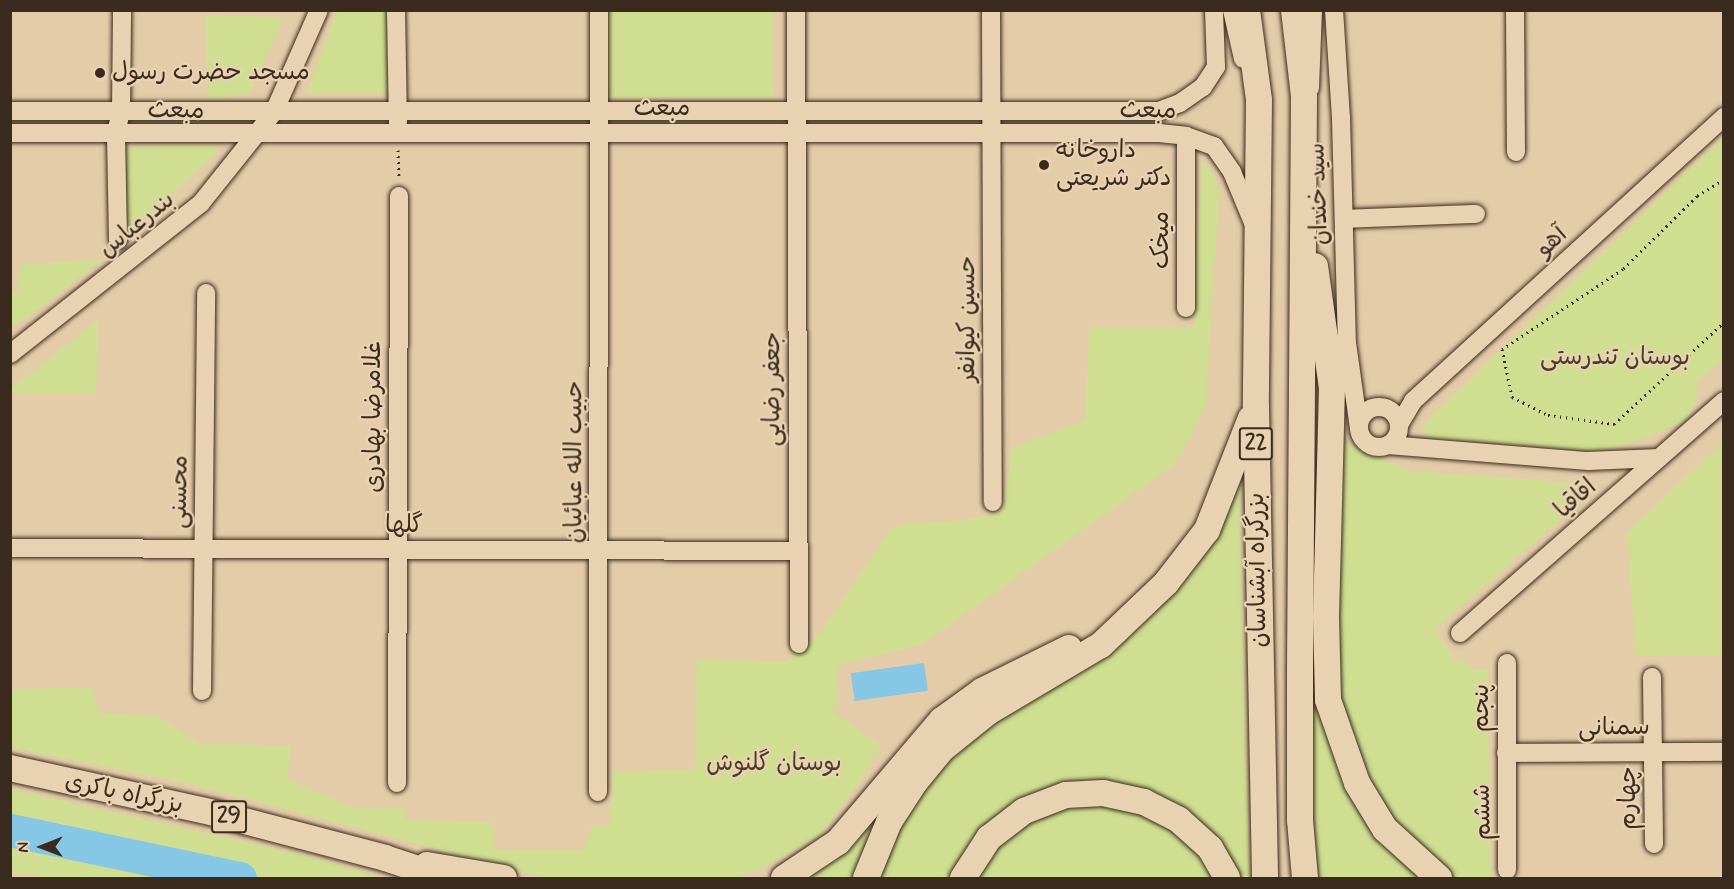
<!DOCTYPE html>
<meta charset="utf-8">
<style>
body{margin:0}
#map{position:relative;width:1734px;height:889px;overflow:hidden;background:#e4cca9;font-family:Mynerve,"Playpen Sans Arabic",sans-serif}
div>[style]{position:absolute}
.green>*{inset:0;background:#cfde91;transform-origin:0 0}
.water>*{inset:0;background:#86c7e6;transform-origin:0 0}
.river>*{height:33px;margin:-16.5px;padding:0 16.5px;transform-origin:16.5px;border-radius:16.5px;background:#86c7e6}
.path>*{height:3px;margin-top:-1.5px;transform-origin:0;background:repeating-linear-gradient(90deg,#3b2a1e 0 1.5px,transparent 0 6px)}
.roads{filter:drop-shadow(0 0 2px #3b2a1e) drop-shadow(0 0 2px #3b2a1e)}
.minor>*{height:18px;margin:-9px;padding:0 9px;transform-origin:9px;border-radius:9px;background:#e8d2b1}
.minor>.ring{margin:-9px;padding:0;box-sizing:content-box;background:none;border:18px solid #e8d2b1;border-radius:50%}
.highway>*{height:26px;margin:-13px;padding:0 13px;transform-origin:13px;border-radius:13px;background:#e8d2b1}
.dots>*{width:16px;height:16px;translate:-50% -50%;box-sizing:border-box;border:3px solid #e8d2b1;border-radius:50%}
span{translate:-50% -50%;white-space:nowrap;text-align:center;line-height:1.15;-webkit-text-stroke:4.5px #e8d2b1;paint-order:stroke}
.shield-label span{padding:2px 4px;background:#e8d2b1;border:2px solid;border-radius:4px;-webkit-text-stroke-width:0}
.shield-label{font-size:22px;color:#3b2a1e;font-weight:700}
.poi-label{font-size:24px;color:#3b2a1e}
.left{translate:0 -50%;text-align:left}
.street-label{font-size:24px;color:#3b2a1e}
.park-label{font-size:24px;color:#4a3c2a}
.frame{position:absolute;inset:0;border:12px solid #3b2a1e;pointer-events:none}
.north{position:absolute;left:12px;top:817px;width:60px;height:60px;-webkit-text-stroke:4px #e8d2b1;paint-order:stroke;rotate:269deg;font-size:16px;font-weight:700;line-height:24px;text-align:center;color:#3b2a1e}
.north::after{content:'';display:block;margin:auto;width:21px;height:27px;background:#3b2a1e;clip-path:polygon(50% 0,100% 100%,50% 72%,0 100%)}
</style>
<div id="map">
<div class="green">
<i style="clip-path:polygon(337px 11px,387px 11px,389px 93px,307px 93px)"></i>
<i style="left:608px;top:11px;width:166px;height:86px"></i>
<i style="clip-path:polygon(206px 15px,284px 17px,249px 95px,207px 98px)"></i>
<i style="clip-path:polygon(1723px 137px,1723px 359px,1697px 382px,1696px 401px,1685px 421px,1630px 444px,1595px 451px,1429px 438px,1423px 428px,1427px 421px)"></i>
<i style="clip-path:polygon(217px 145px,215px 154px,127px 234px,123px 147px)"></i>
<i style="clip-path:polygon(1202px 160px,1215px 176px,1219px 197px,1205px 410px,1175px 464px,921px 645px,838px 665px,836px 713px,881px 746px,863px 777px,820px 835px,759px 870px,736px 878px,546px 878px,187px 783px,11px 748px,10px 689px,93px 687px,98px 713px,157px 716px,198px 743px,291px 746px,287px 779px,356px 809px,406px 808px,405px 820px,492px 822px,495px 850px,584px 850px,592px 825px,609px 825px,613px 772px,695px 769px,697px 659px,785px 662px,821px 632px,894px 525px,965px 520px,1004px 511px,1011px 448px,1085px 421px,1089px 327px,1194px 327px)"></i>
<i style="clip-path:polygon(103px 259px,32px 314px,11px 327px,11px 291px,17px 291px,21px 265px)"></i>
<i style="clip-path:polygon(98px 320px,96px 393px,11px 393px,11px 389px)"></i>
<i style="clip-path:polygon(1336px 438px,1410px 471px,1578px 483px,1584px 499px,1435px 629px,1456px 662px,1463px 657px,1473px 670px,1487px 670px,1491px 878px,1504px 878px,1451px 878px,1377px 803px,1339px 715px)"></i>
<i style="clip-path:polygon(1723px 442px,1723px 655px,1636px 656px,1627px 533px)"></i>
<i style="clip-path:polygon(1239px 488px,1249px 878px,1235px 878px,1212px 839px,1071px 788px,955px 878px,879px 878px,912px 802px,970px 733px,1066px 676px,1108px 656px,1154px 615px,1195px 569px,1220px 530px)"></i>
<i style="clip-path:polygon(1312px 661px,1326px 723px,1428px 878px,1316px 878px)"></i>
<i style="clip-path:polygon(1018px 687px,880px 817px,866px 840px,853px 878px,798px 878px,871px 819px)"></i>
<i style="clip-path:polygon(10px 789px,304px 855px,382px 878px,46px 878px,11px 872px)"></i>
<i style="clip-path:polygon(1130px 804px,1193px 842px,1213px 878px,970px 878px,985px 852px,1049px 807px)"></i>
</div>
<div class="water">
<i style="left:924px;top:663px;width:28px;height:74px;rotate:82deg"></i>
</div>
<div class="river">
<i style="left:10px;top:830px;width:235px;rotate:11.8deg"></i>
</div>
<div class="path">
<i style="left:398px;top:150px;width:29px;rotate:88deg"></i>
<i style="left:1724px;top:179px;width:32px;rotate:148deg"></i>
<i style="left:1697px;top:196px;width:104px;rotate:135.4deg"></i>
<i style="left:1623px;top:269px;width:145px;rotate:146.5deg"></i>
<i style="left:1502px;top:349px;width:49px;rotate:78.2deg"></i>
<i style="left:1512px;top:397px;width:40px;rotate:26.6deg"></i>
<i style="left:1548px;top:415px;width:67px;rotate:7.8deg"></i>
<i style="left:1614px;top:424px;width:150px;rotate:-42.8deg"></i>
</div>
<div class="roads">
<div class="minor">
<i style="left:396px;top:10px;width:113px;rotate:89deg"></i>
<i style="left:796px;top:10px;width:634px;rotate:89.73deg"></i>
<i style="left:991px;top:10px;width:492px;rotate:89.8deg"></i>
<i style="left:1232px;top:10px;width:50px;rotate:77.3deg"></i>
<i style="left:1334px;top:10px;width:108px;rotate:86.3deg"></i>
<i style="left:1341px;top:118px;width:225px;rotate:88.5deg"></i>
<i style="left:1347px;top:343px;width:86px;rotate:82deg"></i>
<i style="left:1515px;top:10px;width:142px;rotate:89.6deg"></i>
<i style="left:1310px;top:88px;width:78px;rotate:-87.8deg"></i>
<i style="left:10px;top:111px;width:1149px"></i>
<i style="left:1159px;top:111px;width:22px;rotate:-21deg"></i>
<i style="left:1180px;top:103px;width:28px;rotate:-35deg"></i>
<i style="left:1203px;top:87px;width:24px;rotate:-57deg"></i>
<i style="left:1216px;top:67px;width:57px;rotate:-92deg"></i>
<i style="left:10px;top:133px;width:1149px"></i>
<i style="left:1159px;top:133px;width:27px;rotate:6deg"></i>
<i style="left:1186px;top:136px;width:30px;rotate:20deg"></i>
<i style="left:1214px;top:146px;width:32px;rotate:55deg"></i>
<i style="left:1232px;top:172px;width:57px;rotate:67.5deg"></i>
<i style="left:1344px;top:219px;width:132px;rotate:-2.2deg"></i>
<i style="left:118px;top:240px;width:107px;rotate:-91.1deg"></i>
<i style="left:116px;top:133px;width:23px;rotate:-77deg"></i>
<i style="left:121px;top:111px;width:101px;rotate:-89.4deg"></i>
<i style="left:1186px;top:308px;width:172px;rotate:-90deg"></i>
<i style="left:10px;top:354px;width:243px;rotate:-38.3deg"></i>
<i style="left:201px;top:203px;width:117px;rotate:-51.3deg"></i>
<i style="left:274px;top:112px;width:111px;rotate:-66.2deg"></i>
<i class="ring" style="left:1359px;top:407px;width:22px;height:22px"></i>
<i style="left:1400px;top:423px;width:26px;rotate:-59deg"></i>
<i style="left:1413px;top:401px;width:421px;rotate:-42.4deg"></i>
<i style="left:1388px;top:445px;width:201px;rotate:4.6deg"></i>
<i style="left:1588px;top:461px;width:71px;rotate:-2.4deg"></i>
<i style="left:10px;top:548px;width:788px;rotate:0.22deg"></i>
<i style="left:1460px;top:633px;width:351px;rotate:-41.3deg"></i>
<i style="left:1507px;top:663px;width:207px;rotate:90deg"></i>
<i style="left:1652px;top:677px;width:167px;rotate:89.3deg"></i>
<i style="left:202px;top:691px;width:398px;rotate:-89.4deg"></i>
<i style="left:1506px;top:753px;width:218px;rotate:-0.3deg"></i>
<i style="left:397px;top:783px;width:587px;rotate:-89.8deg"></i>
<i style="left:598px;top:792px;width:782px;rotate:-89.93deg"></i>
</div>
<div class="highway">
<i style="left:1247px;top:10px;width:91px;rotate:82.4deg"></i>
<i style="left:1259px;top:100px;width:307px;rotate:90.6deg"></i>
<i style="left:1256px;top:407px;width:471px;rotate:88.9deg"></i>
<i style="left:1294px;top:10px;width:88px;rotate:83.4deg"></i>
<i style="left:1304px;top:97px;width:571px;rotate:90.4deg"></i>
<i style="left:1300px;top:668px;width:152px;rotate:90deg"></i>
<i style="left:1300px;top:820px;width:58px;rotate:85.1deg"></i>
<i style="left:1315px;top:266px;width:123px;rotate:82.1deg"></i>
<i style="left:1332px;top:388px;width:229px;rotate:91.5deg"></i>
<i style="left:1326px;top:617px;width:83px;rotate:88.6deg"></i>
<i style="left:1328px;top:700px;width:88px;rotate:70.7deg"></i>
<i style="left:1357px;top:783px;width:54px;rotate:58.7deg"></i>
<i style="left:1385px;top:829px;width:73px;rotate:42.2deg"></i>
<i style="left:10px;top:768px;width:209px;rotate:12.4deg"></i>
<i style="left:214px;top:813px;width:177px;rotate:14.7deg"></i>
<i style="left:385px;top:858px;width:63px;rotate:18.4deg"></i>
<i style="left:427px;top:865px;width:78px;rotate:9.6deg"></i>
<i style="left:784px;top:878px;width:65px;rotate:-33.7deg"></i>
<i style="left:838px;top:842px;width:160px;rotate:-49.6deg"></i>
<i style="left:942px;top:720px;width:49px;rotate:-35.9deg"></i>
<i style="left:982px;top:691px;width:97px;rotate:-26.3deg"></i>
<i style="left:866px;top:878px;width:61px;rotate:-67.7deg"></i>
<i style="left:889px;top:822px;width:48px;rotate:-57deg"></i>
<i style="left:915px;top:782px;width:43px;rotate:-50.7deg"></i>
<i style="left:942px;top:749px;width:59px;rotate:-38.8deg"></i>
<i style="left:988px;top:712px;width:131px;rotate:-30.7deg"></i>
<i style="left:1101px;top:645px;width:90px;rotate:-43.6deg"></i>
<i style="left:1166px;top:583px;width:67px;rotate:-52.3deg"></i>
<i style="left:1207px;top:530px;width:120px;rotate:-68.6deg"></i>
<i style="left:963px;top:878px;width:48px;rotate:-57deg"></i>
<i style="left:989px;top:838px;width:44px;rotate:-37.6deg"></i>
<i style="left:1024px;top:811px;width:45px;rotate:-20.9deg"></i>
<i style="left:1066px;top:795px;width:37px;rotate:-3deg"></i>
<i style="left:1103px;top:793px;width:42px;rotate:12.4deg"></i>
<i style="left:1144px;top:802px;width:39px;rotate:27deg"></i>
<i style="left:1179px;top:820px;width:42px;rotate:42.1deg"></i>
<i style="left:1210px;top:848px;width:34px;rotate:60deg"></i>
</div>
</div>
<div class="dots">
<i style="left:100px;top:73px;background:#3b2a1e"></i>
<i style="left:1044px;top:165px;background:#3b2a1e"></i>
</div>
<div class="shield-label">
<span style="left:1256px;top:444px">22</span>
<span style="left:229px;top:817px">29</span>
</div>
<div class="poi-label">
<span class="left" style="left:112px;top:73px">مسجد حضرت رسول</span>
<span class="left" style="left:1056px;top:165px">داروخانه<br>دکتر شریعتی</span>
</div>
<div class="street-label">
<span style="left:662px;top:109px">مبعث</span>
<span style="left:176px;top:111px;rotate:1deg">مبعث</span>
<span style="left:1148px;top:111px;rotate:1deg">مبعث</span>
<span style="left:1319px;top:194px;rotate:-92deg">سید خندان</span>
<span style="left:137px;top:225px;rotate:-39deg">بندرعباس</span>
<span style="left:1162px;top:240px;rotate:-90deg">میخک</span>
<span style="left:1552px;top:242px;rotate:-42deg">آهو</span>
<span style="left:968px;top:319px;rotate:-90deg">حسین کیوانفر</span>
<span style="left:773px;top:389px;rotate:-90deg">جعفر رضایی</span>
<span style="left:374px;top:417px;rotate:-90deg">غلامرضا بهادری</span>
<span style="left:575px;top:462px;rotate:-90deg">حبیب الله عبائیان</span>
<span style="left:180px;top:492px;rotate:-89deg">محسنی</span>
<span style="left:1576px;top:499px;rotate:-41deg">اقاقیا</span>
<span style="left:404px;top:526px">گلها</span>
<span style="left:1258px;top:570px;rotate:-91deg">بزرگراه آبشناسان</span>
<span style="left:1482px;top:708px;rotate:-90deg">پنجم</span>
<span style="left:1614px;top:728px;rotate:-1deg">سمنانی</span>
<span style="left:124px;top:794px;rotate:12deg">بزرگراه باکری</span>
<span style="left:1629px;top:798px;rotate:-90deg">چهارم</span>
<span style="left:1483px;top:812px;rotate:-91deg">ششم</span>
</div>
<div class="park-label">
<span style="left:1615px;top:358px">بوستان تندرستی</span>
<span style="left:774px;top:764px">بوستان گلنوش</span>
</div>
<div class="frame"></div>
<div class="north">N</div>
</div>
